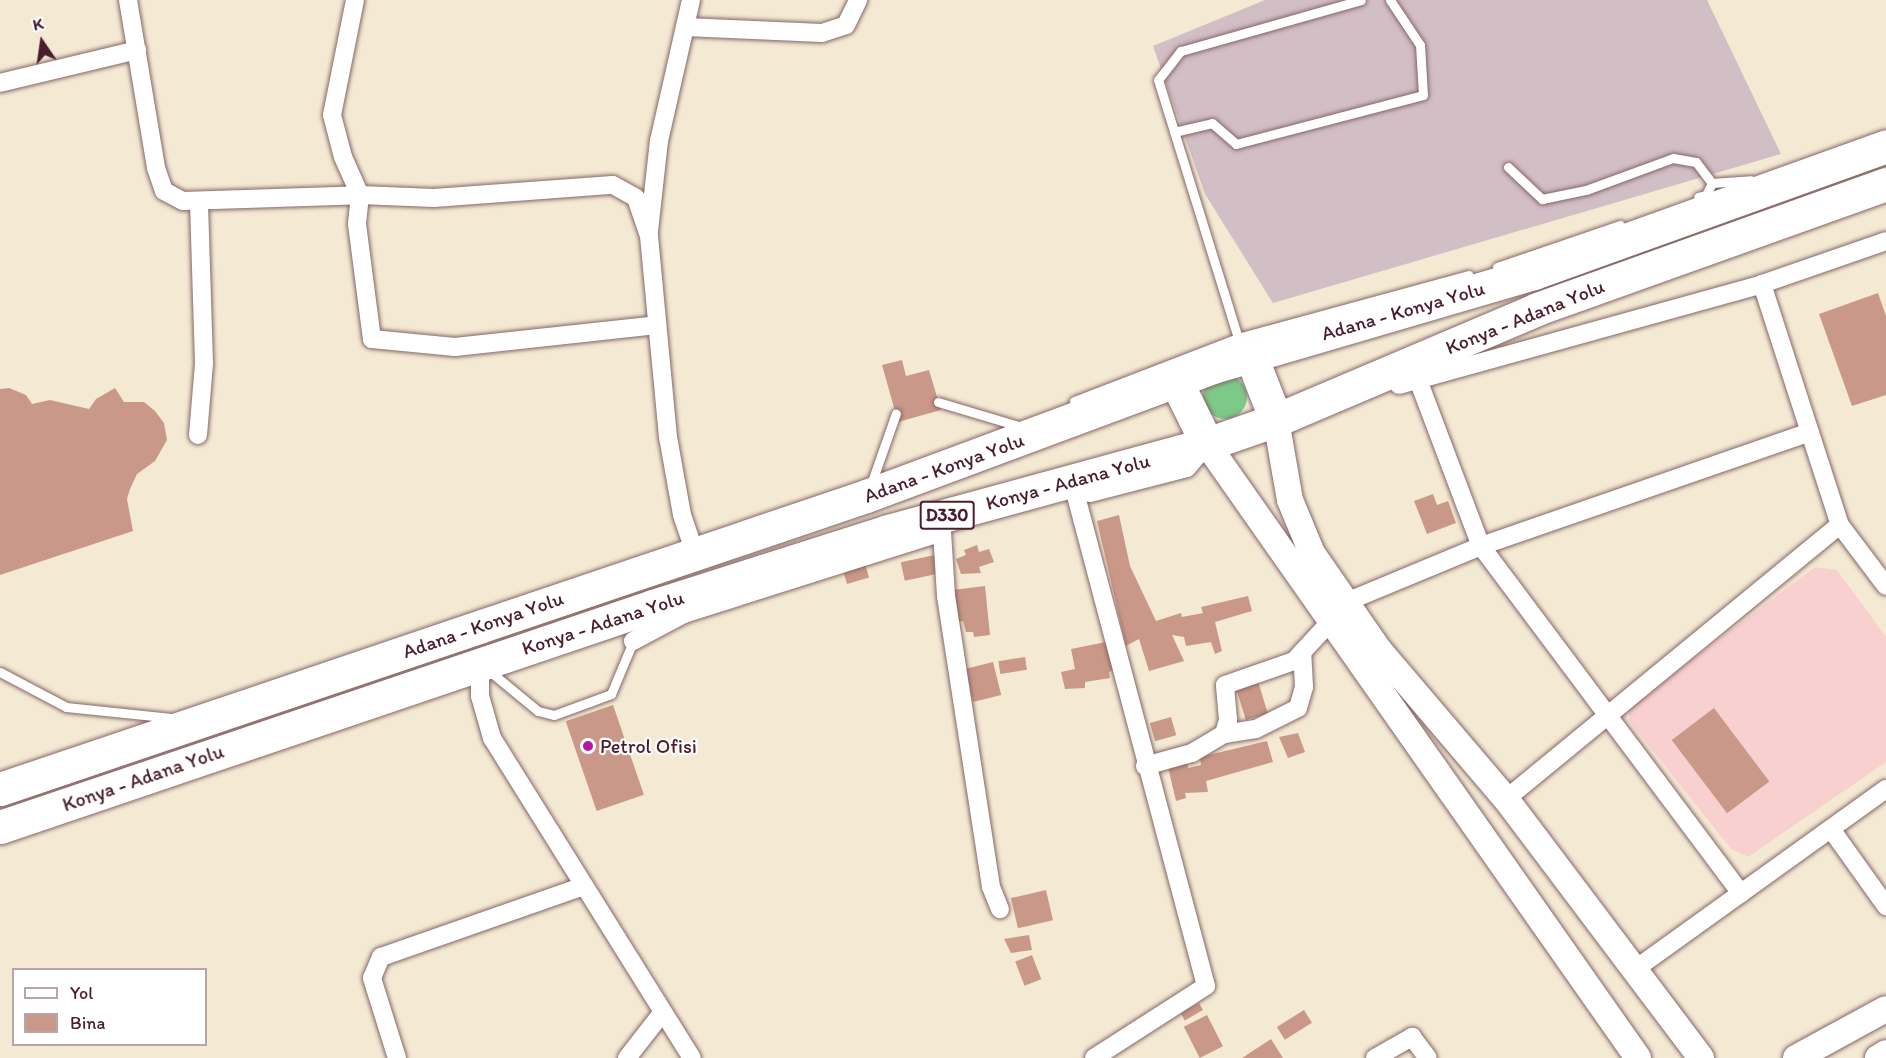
<!DOCTYPE html>
<style>
body{margin:0}
#map{position:relative;width:1886px;height:1058px;overflow:hidden;background:#f4ead4;font-family:Itim,sans-serif}
div>[style]{position:absolute}
.built>*{inset:0;background:#f7d0cf}
.industrial>*{inset:0;background:#d2bec5}
.green>*{inset:0;background:#7dc988}
.round{border-radius:50%}
.building>*{inset:0;background:#ca9888;transform-origin:0 0}
.roads{filter:drop-shadow(0 0 2px #866666) drop-shadow(0 0 2px #866666)}
.lane>*{height:9px;margin:-4.5px;padding:0 4.5px;transform-origin:4.5px;border-radius:4.5px;background:#fff}
.street>*{height:18px;margin:-9px;padding:0 9px;transform-origin:9px;border-radius:9px;background:#fff}
.secondary>*{height:26px;margin:-13px;padding:0 13px;transform-origin:13px;border-radius:13px;background:#fff}
.highway>*{height:33px;margin:-16.5px;padding:0 16.5px;transform-origin:16.5px;border-radius:16.5px;background:#fff}
.dots>*{width:16px;height:16px;translate:-50% -50%;box-sizing:border-box;border:3px solid #fff;border-radius:50%}
span{translate:-50% -50%;white-space:nowrap;text-align:center;line-height:1.15;-webkit-text-stroke:4.5px #fff;paint-order:stroke}
.shield-label span{padding:2px 4px;background:#fff;border:2px solid;border-radius:4px;-webkit-text-stroke-width:0}
.shield-label{font-size:18px;color:#4a1f2b;font-weight:700}
.street-label{font-size:20px;color:#4a1f2b}
.poi-label{font-size:20px;color:#4a1f2b}
.left{translate:0 -50%;text-align:left}
.legend{position:absolute;left:12px;top:968px;width:195px;height:78px;box-sizing:border-box;background:#fff;border:2px solid #b7a5aa;margin:0;padding:8px 10px;list-style:none;font-size:18px;color:#4a1f2b}
.legend li{display:flex;align-items:center;gap:12px;height:30px}
.legend b{width:30px;border:2px solid #b7a5aa}
.north{position:absolute;left:12px;top:12px;width:60px;height:60px;-webkit-text-stroke:4px #fff;paint-order:stroke;rotate:347deg;font-size:16px;font-weight:700;line-height:24px;text-align:center;color:#4a1f2b}
.north::after{content:'';display:block;margin:auto;width:21px;height:27px;background:#4a1f2b;clip-path:polygon(50% 0,100% 100%,50% 72%,0 100%)}
</style>
<div id="map">
<div class="built">
<i style="clip-path:polygon(1815px 567px,1837px 570px,1886px 637px,1886px 762px,1748px 857px,1731px 849px,1629px 721px,1629px 707px)"></i>
</div>
<div class="industrial">
<i style="clip-path:polygon(1265px 0,1707px 0,1781px 154px,1273px 303px,1205px 194px,1153px 46px)"></i>
</div>
<div class="green">
<i class="round" style="left:1203px;top:375px;width:44px;height:44px"></i>
</div>
<div class="building">
<i style="clip-path:polygon(1878px 293px,1886px 316px,1886px 395px,1852px 406px,1819px 314px)"></i>
<i style="clip-path:polygon(902px 360px,906px 376px,929px 370px,941px 410px,898px 422px,882px 365px)"></i>
<i style="clip-path:polygon(9px 388px,26px 395px,32px 404px,50px 400px,89px 409px,96px 399px,115px 388px,124px 402px,144px 402px,155px 411px,164px 423px,167px 440px,155px 461px,137px 474px,130px 489px,127px 499px,133px 531px,0 575px,0 389px)"></i>
<i style="clip-path:polygon(1433px 494px,1437px 505px,1448px 501px,1456px 523px,1427px 534px,1414px 501px)"></i>
<i style="clip-path:polygon(1119px 515px,1130px 566px,1156px 621px,1181px 613px,1182px 617px,1203px 613px,1201px 607px,1248px 596px,1252px 611px,1215px 622px,1222px 651px,1215px 654px,1211px 642px,1186px 646px,1184px 637px,1172px 635px,1184px 661px,1149px 671px,1139px 639px,1126px 646px,1097px 521px)"></i>
<i style="clip-path:polygon(977px 545px,979px 552px,989px 549px,994px 562px,979px 567px,981px 573px,961px 574px,956px 559px,966px 555px,964px 550px)"></i>
<i style="left:935px;top:555px;width:19px;height:35px;rotate:78deg"></i>
<i style="left:865px;top:564px;width:14px;height:23px;rotate:73deg"></i>
<i style="clip-path:polygon(985px 586px,990px 635px,974px 637px,973px 632px,966px 632px,963px 621px,956px 622px,952px 590px)"></i>
<i style="clip-path:polygon(1106px 642px,1114px 670px,1109px 672px,1110px 678px,1085px 682px,1085px 688px,1065px 689px,1061px 672px,1075px 669px,1071px 649px)"></i>
<i style="left:1025px;top:657px;width:13px;height:27px;rotate:81deg"></i>
<i style="left:993px;top:662px;width:34px;height:29px;rotate:76deg"></i>
<i style="left:1257px;top:678px;width:37px;height:23px;rotate:73deg"></i>
<i style="left:613px;top:705px;width:95px;height:50px;rotate:71deg"></i>
<i style="left:1714px;top:708px;width:92px;height:53px;rotate:53deg"></i>
<i style="left:1171px;top:717px;width:19px;height:22px;rotate:74deg"></i>
<i style="clip-path:polygon(1298px 733px,1305px 752px,1288px 758px,1279px 737px)"></i>
<i style="clip-path:polygon(1267px 741px,1273px 762px,1206px 781px,1208px 792px,1185px 793px,1186px 798px,1176px 801px,1168px 767px,1187px 762px,1188px 768px,1201px 765px,1200px 757px)"></i>
<i style="left:1046px;top:890px;width:31px;height:36px;rotate:77deg"></i>
<i style="clip-path:polygon(1029px 935px,1032px 950px,1011px 953px,1004px 939px)"></i>
<i style="left:1032px;top:955px;width:26px;height:18px;rotate:69deg"></i>
<i style="left:1199px;top:1003px;width:8px;height:21px;rotate:60deg"></i>
<i style="left:1304px;top:1010px;width:15px;height:32px;rotate:58deg"></i>
<i style="left:1207px;top:1015px;width:35px;height:26px;rotate:63deg"></i>
<i style="clip-path:polygon(1271px 1039px,1283px 1058px,1242px 1058px)"></i>
</div>
<div class="roads">
<div class="lane">
<i style="left:1174px;top:132px;width:39px;rotate:-13deg"></i>
<i style="left:1212px;top:123px;width:32px;rotate:41deg"></i>
<i style="left:1236px;top:144px;width:193px;rotate:-14.7deg"></i>
<i style="left:1423px;top:95px;width:50px;rotate:-93.4deg"></i>
<i style="left:1420px;top:45px;width:54px;rotate:-123.7deg"></i>
<i style="left:1508px;top:167px;width:47px;rotate:43.3deg"></i>
<i style="left:1542px;top:199px;width:45px;rotate:-11.6deg"></i>
<i style="left:1586px;top:190px;width:93px;rotate:-20.2deg"></i>
<i style="left:1673px;top:158px;width:23px;rotate:10deg"></i>
<i style="left:1696px;top:162px;width:26px;rotate:53deg"></i>
<i style="left:1712px;top:183px;width:13px;rotate:117deg"></i>
<i style="left:1706px;top:195px;width:8px;rotate:166deg"></i>
<i style="left:1712px;top:183px;width:39px;rotate:-4deg"></i>
<i style="left:1497px;top:267px;width:130px;rotate:-18.9deg"></i>
<i style="left:1238px;top:338px;width:270px;rotate:-107.2deg"></i>
<i style="left:1158px;top:80px;width:37px;rotate:-52deg"></i>
<i style="left:1181px;top:51px;width:187px;rotate:-15.8deg"></i>
<i style="left:1074px;top:401px;width:176px;rotate:-21deg"></i>
<i style="left:1238px;top:338px;width:239px;rotate:-15.3deg"></i>
<i style="left:938px;top:402px;width:91px;rotate:16.6deg"></i>
<i style="left:870px;top:487px;width:78px;rotate:-70.6deg"></i>
<i style="left:487px;top:669px;width:66px;rotate:39.5deg"></i>
<i style="left:538px;top:711px;width:16px;rotate:14deg"></i>
<i style="left:554px;top:715px;width:61px;rotate:-20.2deg"></i>
<i style="left:611px;top:694px;width:60px;rotate:-67.3deg"></i>
<i style="left:0;top:672px;width:75px;rotate:27.9deg"></i>
<i style="left:66px;top:707px;width:108px;rotate:5.9deg"></i>
</div>
<div class="street">
<i style="left:128px;top:0;width:170px;rotate:80.5deg"></i>
<i style="left:156px;top:168px;width:24px;rotate:71deg"></i>
<i style="left:164px;top:191px;width:21px;rotate:28deg"></i>
<i style="left:183px;top:201px;width:177px;rotate:-1.9deg"></i>
<i style="left:360px;top:195px;width:74px;rotate:2.3deg"></i>
<i style="left:434px;top:198px;width:179px;rotate:-4.2deg"></i>
<i style="left:613px;top:185px;width:26px;rotate:29deg"></i>
<i style="left:636px;top:198px;width:40px;rotate:71.1deg"></i>
<i style="left:649px;top:236px;width:202px;rotate:84.6deg"></i>
<i style="left:668px;top:437px;width:79px;rotate:79.8deg"></i>
<i style="left:682px;top:515px;width:40px;rotate:71.1deg"></i>
<i style="left:355px;top:0;width:117px;rotate:101.3deg"></i>
<i style="left:332px;top:115px;width:43px;rotate:75.3deg"></i>
<i style="left:343px;top:157px;width:42px;rotate:65.9deg"></i>
<i style="left:360px;top:195px;width:29px;rotate:96deg"></i>
<i style="left:357px;top:224px;width:116px;rotate:82.6deg"></i>
<i style="left:372px;top:339px;width:83px;rotate:5.5deg"></i>
<i style="left:455px;top:347px;width:203px;rotate:-6.2deg"></i>
<i style="left:685px;top:27px;width:137px;rotate:2.5deg"></i>
<i style="left:822px;top:33px;width:25px;rotate:-18deg"></i>
<i style="left:846px;top:25px;width:28px;rotate:-64deg"></i>
<i style="left:0;top:83px;width:141px;rotate:-13.5deg"></i>
<i style="left:649px;top:231px;width:91px;rotate:-83.7deg"></i>
<i style="left:659px;top:141px;width:145px;rotate:-77.2deg"></i>
<i style="left:1762px;top:284px;width:253px;rotate:72.1deg"></i>
<i style="left:1840px;top:525px;width:76px;rotate:53deg"></i>
<i style="left:1417px;top:377px;width:181px;rotate:69.3deg"></i>
<i style="left:1481px;top:546px;width:434px;rotate:53.2deg"></i>
<i style="left:1399px;top:385px;width:377px;rotate:-15.5deg"></i>
<i style="left:1762px;top:284px;width:131px;rotate:-19.1deg"></i>
<i style="left:198px;top:435px;width:72px;rotate:-85.2deg"></i>
<i style="left:204px;top:363px;width:160px;rotate:-91.8deg"></i>
<i style="left:1090px;top:493px;width:100px;rotate:-14.5deg"></i>
<i style="left:1187px;top:468px;width:25px;rotate:-50deg"></i>
<i style="left:1076px;top:496px;width:507px;rotate:75.14deg"></i>
<i style="left:1206px;top:986px;width:133px;rotate:147.3deg"></i>
<i style="left:942px;top:532px;width:64px;rotate:86.4deg"></i>
<i style="left:946px;top:596px;width:294px;rotate:81.2deg"></i>
<i style="left:991px;top:887px;width:24px;rotate:68deg"></i>
<i style="left:1346px;top:602px;width:146px;rotate:-22.5deg"></i>
<i style="left:1481px;top:546px;width:348px;rotate:-19.1deg"></i>
<i style="left:633px;top:641px;width:58px;rotate:-27.9deg"></i>
<i style="left:684px;top:614px;width:268px;rotate:-17.6deg"></i>
<i style="left:480px;top:664px;width:32px;rotate:90deg"></i>
<i style="left:480px;top:696px;width:44px;rotate:74.1deg"></i>
<i style="left:492px;top:738px;width:377px;rotate:58deg"></i>
<i style="left:1224px;top:734px;width:32px;rotate:-9deg"></i>
<i style="left:1256px;top:729px;width:47px;rotate:-26.6deg"></i>
<i style="left:1298px;top:708px;width:22px;rotate:-74deg"></i>
<i style="left:1304px;top:687px;width:35px;rotate:-93deg"></i>
<i style="left:1145px;top:766px;width:49px;rotate:-15.5deg"></i>
<i style="left:1192px;top:753px;width:37px;rotate:-31deg"></i>
<i style="left:1224px;top:734px;width:15px;rotate:-74deg"></i>
<i style="left:1228px;top:720px;width:35px;rotate:-95deg"></i>
<i style="left:1225px;top:685px;width:73px;rotate:-19.2deg"></i>
<i style="left:1294px;top:661px;width:53px;rotate:-47.3deg"></i>
<i style="left:1506px;top:799px;width:432px;rotate:-39.4deg"></i>
<i style="left:1831px;top:829px;width:95px;rotate:54.5deg"></i>
<i style="left:1634px;top:970px;width:310px;rotate:-35.7deg"></i>
<i style="left:397px;top:1058px;width:84px;rotate:-107.4deg"></i>
<i style="left:372px;top:978px;width:23px;rotate:-67deg"></i>
<i style="left:381px;top:957px;width:215px;rotate:-19.3deg"></i>
<i style="left:627px;top:1058px;width:58px;rotate:-52deg"></i>
<i style="left:1375px;top:1058px;width:43px;rotate:-29.6deg"></i>
<i style="left:1412px;top:1037px;width:26px;rotate:53deg"></i>
</div>
<div class="secondary">
<i style="left:1276px;top:420px;width:81px;rotate:80.1deg"></i>
<i style="left:1290px;top:500px;width:57px;rotate:67.5deg"></i>
<i style="left:1312px;top:553px;width:118px;rotate:55.4deg"></i>
<i style="left:1379px;top:650px;width:196px;rotate:49.6deg"></i>
<i style="left:1506px;top:799px;width:324px;rotate:53deg"></i>
<i style="left:1207px;top:444px;width:750px;rotate:54.93deg"></i>
<i style="left:1796px;top:1058px;width:102px;rotate:-28.6deg"></i>
<i style="left:1878px;top:1058px;width:9px;rotate:-32deg"></i>
</div>
<div class="highway">
<i style="left:1251px;top:356px;width:69px;rotate:68.7deg"></i>
<i style="left:1176px;top:381px;width:70px;rotate:63.8deg"></i>
<i style="left:0;top:789px;width:914px;rotate:-18.69deg"></i>
<i style="left:866px;top:496px;width:373px;rotate:-20.4deg"></i>
<i style="left:1216px;top:366px;width:331px;rotate:-16.3deg"></i>
<i style="left:1534px;top:273px;width:374px;rotate:-19.8deg"></i>
<i style="left:0;top:827px;width:689px;rotate:-18.7deg"></i>
<i style="left:653px;top:606px;width:247px;rotate:-17.7deg"></i>
<i style="left:888px;top:531px;width:331px;rotate:-15.3deg"></i>
<i style="left:1207px;top:444px;width:73px;rotate:-19.2deg"></i>
<i style="left:1276px;top:420px;width:284px;rotate:-23deg"></i>
<i style="left:1537px;top:309px;width:371px;rotate:-19.7deg"></i>
</div>
</div>
<div class="dots">
<i style="left:588px;top:746px;background:#b5179e"></i>
</div>
<div class="shield-label">
<span style="left:947px;top:515px">D330</span>
</div>
<div class="street-label">
<span style="left:1403px;top:311px;rotate:-16deg">Adana - Konya Yolu</span>
<span style="left:1525px;top:317px;rotate:-22deg">Konya - Adana Yolu</span>
<span style="left:944px;top:468px;rotate:-20deg">Adana - Konya Yolu</span>
<span style="left:1068px;top:482px;rotate:-15deg">Konya - Adana Yolu</span>
<span style="left:603px;top:623px;rotate:-18deg">Konya - Adana Yolu</span>
<span style="left:483px;top:625px;rotate:-19deg">Adana - Konya Yolu</span>
<span style="left:143px;top:778px;rotate:-19deg">Konya - Adana Yolu</span>
</div>
<div class="poi-label">
<span class="left" style="left:600px;top:746px">Petrol Ofisi</span>
</div>
<ul class="legend">
<li><b style="height:8px;background:#fff"></b>Yol</li>
<li><b style="height:16px;background:#ca9888"></b>Bina</li>
</ul>
<div class="north">K</div>
</div>
